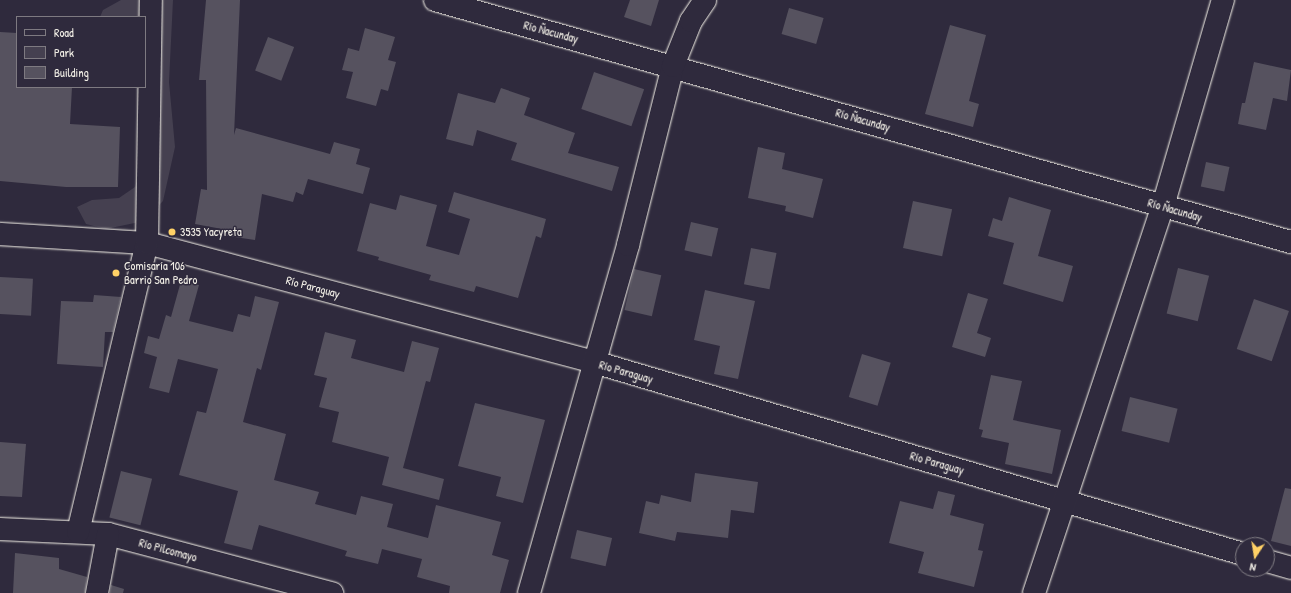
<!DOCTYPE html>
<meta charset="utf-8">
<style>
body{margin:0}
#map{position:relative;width:1291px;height:593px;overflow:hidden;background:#2f2a3d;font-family:"Patrick Hand",sans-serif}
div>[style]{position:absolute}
.green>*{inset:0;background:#454050}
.building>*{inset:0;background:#56525f;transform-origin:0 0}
.roads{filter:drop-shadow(0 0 1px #f4f1e8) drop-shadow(0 0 1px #f4f1e8)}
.minor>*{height:22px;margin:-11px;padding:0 11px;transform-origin:11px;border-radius:11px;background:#2f2a3d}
.dots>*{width:11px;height:11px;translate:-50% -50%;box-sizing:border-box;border:2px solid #2f2a3d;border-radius:50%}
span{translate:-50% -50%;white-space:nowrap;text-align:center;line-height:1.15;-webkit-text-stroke:3px #2f2a3d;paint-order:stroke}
.street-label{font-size:12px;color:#f4f1e8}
.poi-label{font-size:12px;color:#f4f1e8}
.left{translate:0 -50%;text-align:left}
.legend{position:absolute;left:16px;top:16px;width:130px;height:72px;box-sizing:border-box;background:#2f2a3d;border:1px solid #7e7a81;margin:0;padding:5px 7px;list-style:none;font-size:12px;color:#f4f1e8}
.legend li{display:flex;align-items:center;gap:8px;height:20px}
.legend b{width:20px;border:1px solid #7e7a81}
.north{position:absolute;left:1235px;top:537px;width:40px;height:40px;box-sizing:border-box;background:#2f2a3d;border:1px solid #7e7a81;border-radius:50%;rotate:192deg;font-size:11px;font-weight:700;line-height:16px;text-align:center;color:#f4f1e8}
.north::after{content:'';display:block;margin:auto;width:14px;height:18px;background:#ffd166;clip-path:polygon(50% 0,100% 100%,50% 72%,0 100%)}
</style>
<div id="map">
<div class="green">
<i style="clip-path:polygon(121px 0,173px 0,169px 82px,175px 147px,163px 201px,144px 221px,106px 229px,86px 224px,77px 207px,92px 200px,119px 198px,135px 187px,151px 134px,145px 17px,100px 17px,103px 10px)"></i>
</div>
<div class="building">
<i style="clip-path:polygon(206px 0,240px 0,234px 135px,236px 128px,330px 154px,334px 142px,360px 149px,356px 164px,370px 168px,363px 194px,308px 179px,303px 195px,296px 192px,293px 202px,262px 194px,255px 240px,221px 235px,222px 229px,195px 224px,201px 189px,207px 190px,206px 80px,199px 80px)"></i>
<i style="clip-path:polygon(630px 0,659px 0,651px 26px,624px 17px)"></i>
<i style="left:789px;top:8px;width:36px;height:27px;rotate:16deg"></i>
<i style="clip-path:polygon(950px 25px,986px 35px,969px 101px,979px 104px,973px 127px,925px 114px)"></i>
<i style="clip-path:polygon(365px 28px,395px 37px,388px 60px,396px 62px,388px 91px,381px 89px,376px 106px,346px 98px,353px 72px,342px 70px,348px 48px,359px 51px)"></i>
<i style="clip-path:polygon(0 32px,17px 33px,17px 87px,72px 87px,70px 124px,120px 127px,118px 187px,66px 187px,0 181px)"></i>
<i style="left:268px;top:37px;width:28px;height:36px;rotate:21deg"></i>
<i style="clip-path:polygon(1254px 62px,1291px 70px,1287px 101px,1273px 98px,1266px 130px,1238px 124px,1242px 103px,1245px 103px)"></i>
<i style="left:594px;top:72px;width:53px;height:39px;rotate:19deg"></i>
<i style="clip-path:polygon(501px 88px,530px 98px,524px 115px,575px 133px,568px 153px,619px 167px,612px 191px,511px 160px,517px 143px,477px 130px,473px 146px,446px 139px,458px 93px,495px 103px)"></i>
<i style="clip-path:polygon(758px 147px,785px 153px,782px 169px,823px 179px,813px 218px,785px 211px,786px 206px,748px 198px)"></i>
<i style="left:1206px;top:162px;width:24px;height:25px;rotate:12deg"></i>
<i style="clip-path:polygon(454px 192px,546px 219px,541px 238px,536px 236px,518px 298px,476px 286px,474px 292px,429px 280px,431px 275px,378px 260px,379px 257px,357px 251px,370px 203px,396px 210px,400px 195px,437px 205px,426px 246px,459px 255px,470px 219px,448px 212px)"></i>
<i style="clip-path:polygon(1009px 197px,1051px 210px,1038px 256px,1073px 266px,1063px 302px,1003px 284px,1014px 243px,988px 236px,993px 218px,1002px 221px)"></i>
<i style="left:913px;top:201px;width:40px;height:48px;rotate:12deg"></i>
<i style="left:691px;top:222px;width:28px;height:29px;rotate:13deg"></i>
<i style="left:751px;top:248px;width:26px;height:37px;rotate:11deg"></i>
<i style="left:1178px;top:268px;width:32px;height:47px;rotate:14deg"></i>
<i style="left:634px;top:269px;width:28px;height:42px;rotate:13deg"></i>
<i style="left:0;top:277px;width:33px;height:37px;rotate:3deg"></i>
<i style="clip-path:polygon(181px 281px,199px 285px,189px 321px,233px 332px,238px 314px,250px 317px,255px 296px,279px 302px,261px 370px,257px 368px,243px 422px,286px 434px,274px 480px,319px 492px,315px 504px,356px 515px,361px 496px,393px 504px,387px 527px,428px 538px,436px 505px,501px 522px,492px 555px,509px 560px,500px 593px,449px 593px,450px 586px,417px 577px,422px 559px,382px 549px,378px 564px,345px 556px,347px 551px,259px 525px,252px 550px,224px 543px,238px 491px,179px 475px,197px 411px,206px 413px,218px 369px,178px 359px,169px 393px,149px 388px,157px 357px,144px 353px,148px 336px,159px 339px,166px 315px,171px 317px)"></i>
<i style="clip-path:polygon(705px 290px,755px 301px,738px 379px,714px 374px,720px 346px,694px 340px)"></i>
<i style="clip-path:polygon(968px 293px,988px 299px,977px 333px,991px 338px,985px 357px,952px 347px)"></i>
<i style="clip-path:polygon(94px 295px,121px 297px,113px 332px,105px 332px,103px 367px,57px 364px,61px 301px,93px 302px)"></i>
<i style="left:1254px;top:299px;width:37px;height:53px;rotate:19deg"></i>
<i style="clip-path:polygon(325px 332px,356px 340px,351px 358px,404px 372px,412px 341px,439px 348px,430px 382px,426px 381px,403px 468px,444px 479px,439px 500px,382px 485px,389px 457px,332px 442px,339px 412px,319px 407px,327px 378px,314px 375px)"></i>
<i style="left:862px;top:354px;width:30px;height:45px;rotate:17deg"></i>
<i style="clip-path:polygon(991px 375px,1022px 381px,1013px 420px,1061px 430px,1052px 474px,1005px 464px,1009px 443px,981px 437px,983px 430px,979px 429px)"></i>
<i style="left:1130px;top:397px;width:49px;height:35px;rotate:14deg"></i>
<i style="clip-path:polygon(475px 403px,545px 420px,523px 503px,496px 496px,501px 477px,458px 466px)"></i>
<i style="clip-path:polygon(0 442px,26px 444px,22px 497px,0 496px)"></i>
<i style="left:121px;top:471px;width:32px;height:48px;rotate:14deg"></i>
<i style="clip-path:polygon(695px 473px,758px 482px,754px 513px,731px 510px,728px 538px,677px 532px,675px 541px,639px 533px,646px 501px,659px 504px,661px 495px,691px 502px)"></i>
<i style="clip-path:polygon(1285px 488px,1291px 489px,1291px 546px,1271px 541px)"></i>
<i style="clip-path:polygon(938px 491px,955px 495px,950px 515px,984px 524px,978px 550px,983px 551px,974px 587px,918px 573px,924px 552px,889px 543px,900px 501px,933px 509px)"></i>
<i style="left:577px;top:530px;width:36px;height:29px;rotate:13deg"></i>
<i style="clip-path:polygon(15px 553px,59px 558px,59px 569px,87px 577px,85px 593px,13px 593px)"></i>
<i style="clip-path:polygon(111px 585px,124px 589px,123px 593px,110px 593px)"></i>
</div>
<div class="roads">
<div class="minor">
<i style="left:435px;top:0;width:890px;rotate:15.79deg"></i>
<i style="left:0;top:234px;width:147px;rotate:3.5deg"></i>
<i style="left:147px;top:243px;width:463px;rotate:14.9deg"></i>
<i style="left:594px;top:362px;width:677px;rotate:16.48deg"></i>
<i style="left:0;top:529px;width:108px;rotate:2.7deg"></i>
<i style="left:108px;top:534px;width:232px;rotate:14.8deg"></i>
<i style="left:78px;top:532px;width:297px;rotate:-76.6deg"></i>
<i style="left:147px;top:243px;width:243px;rotate:-89.1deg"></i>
<i style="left:1267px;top:561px;width:25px;rotate:16deg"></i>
<i style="left:97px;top:593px;width:60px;rotate:-79.4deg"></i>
<i style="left:529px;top:593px;width:362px;rotate:-74.1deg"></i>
<i style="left:628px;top:245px;width:185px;rotate:-75.9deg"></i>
<i style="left:673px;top:66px;width:48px;rotate:-68.2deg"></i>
<i style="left:691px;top:21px;width:25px;rotate:-56deg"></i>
<i style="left:1034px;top:593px;width:408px;rotate:-71.6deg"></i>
<i style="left:1163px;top:206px;width:215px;rotate:-73.8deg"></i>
</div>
</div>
<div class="dots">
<i style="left:172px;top:232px;background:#ffd166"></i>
<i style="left:116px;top:273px;background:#ffd166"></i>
</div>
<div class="street-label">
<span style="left:551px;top:32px;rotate:15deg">Río Ñacunday</span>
<span style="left:863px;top:120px;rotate:16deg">Río Ñacunday</span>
<span style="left:1175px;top:210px;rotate:16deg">Río Ñacunday</span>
<span style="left:313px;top:287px;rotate:15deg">Río Paraguay</span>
<span style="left:626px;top:372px;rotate:16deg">Río Paraguay</span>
<span style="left:937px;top:463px;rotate:16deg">Río Paraguay</span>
<span style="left:168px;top:550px;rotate:15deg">Río Pilcomayo</span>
</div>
<div class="poi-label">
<span class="left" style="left:180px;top:232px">3535 Yacyreta</span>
<span class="left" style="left:124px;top:273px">Comisaría 106<br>Barrio San Pedro</span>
</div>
<ul class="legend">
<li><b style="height:5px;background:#2f2a3d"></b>Road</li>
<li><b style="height:11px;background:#454050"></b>Park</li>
<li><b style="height:11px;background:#56525f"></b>Building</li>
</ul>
<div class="north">N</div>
</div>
